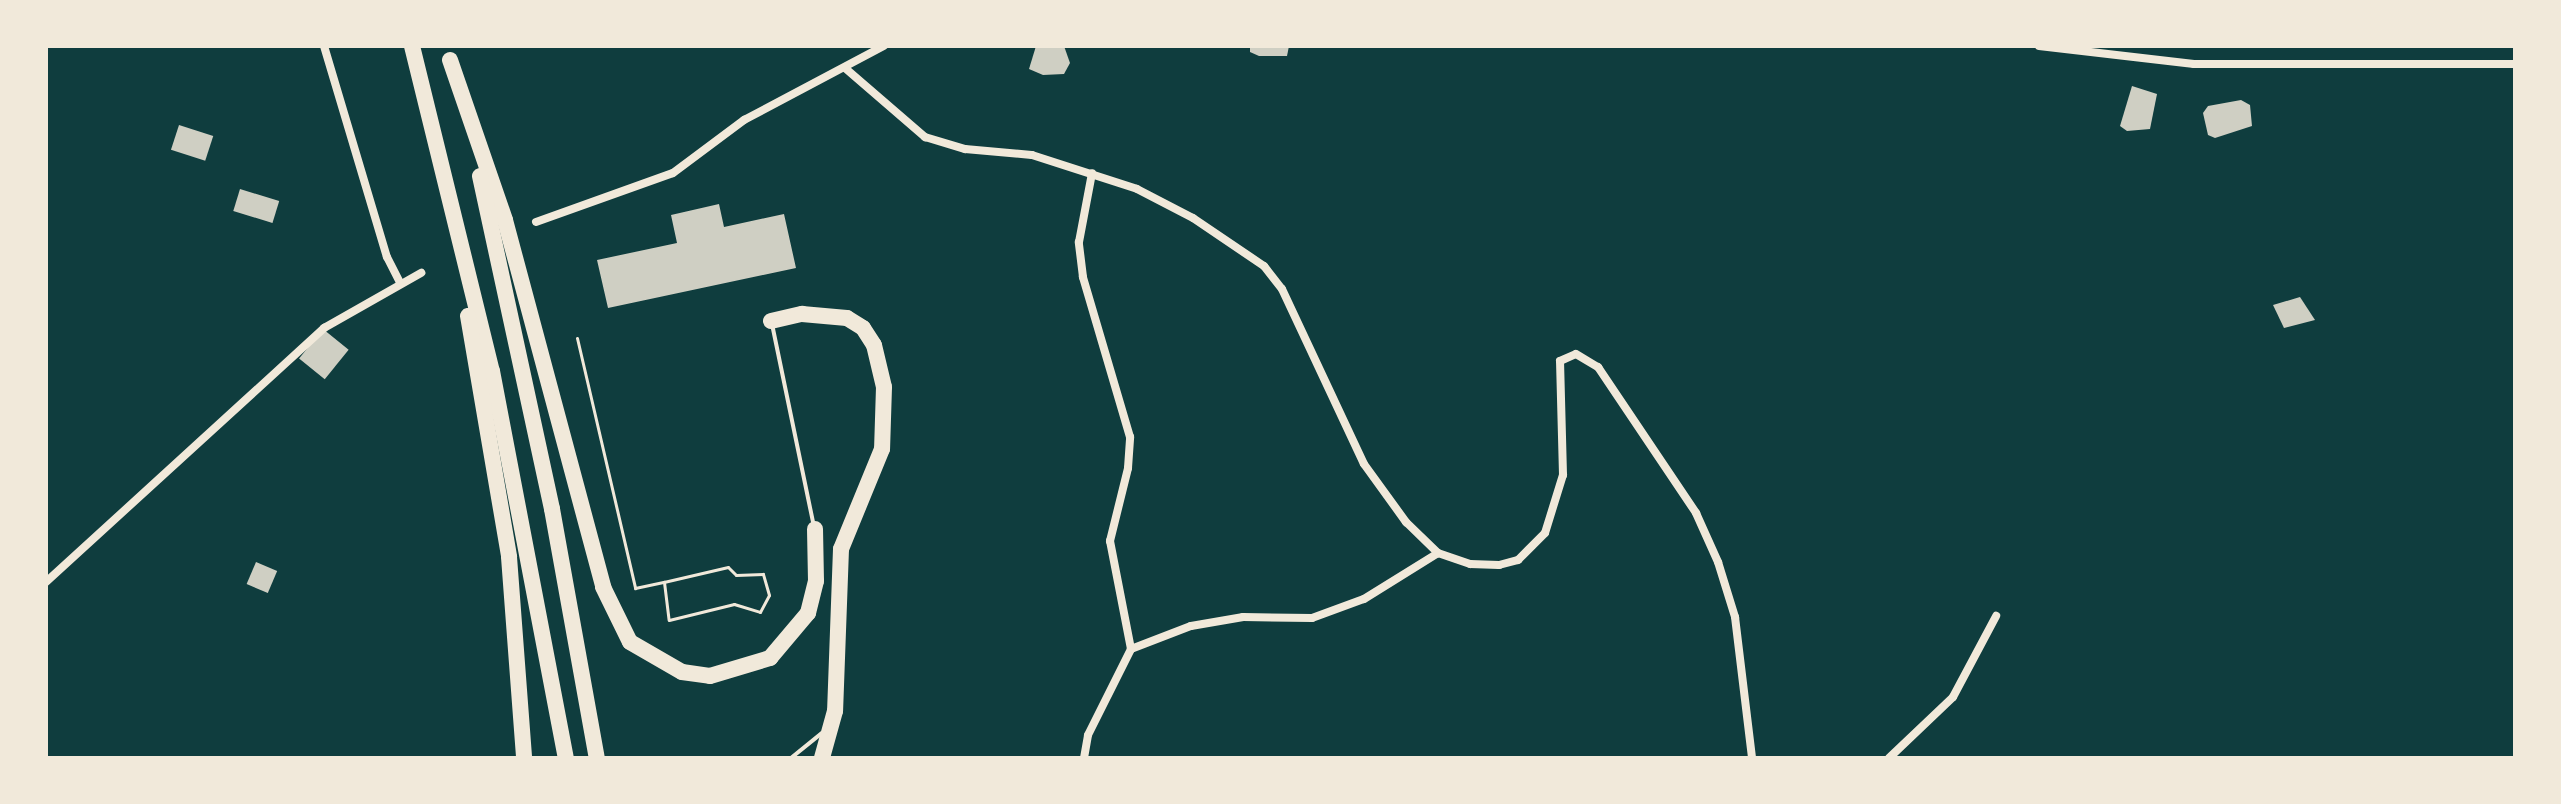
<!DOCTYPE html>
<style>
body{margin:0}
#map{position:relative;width:2561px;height:804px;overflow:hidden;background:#0f3d3e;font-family:"Playfair Display",serif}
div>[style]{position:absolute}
.building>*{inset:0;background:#cfcfc3;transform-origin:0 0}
.path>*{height:3px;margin:-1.5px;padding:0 1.5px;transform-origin:1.5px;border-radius:1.5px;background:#f1e9da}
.service>*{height:4px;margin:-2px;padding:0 2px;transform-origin:2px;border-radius:2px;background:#f1e9da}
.minor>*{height:8px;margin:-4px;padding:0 4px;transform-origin:4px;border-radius:4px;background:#f1e9da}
.motorway>*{height:16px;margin:-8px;padding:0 8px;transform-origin:8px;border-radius:8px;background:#f1e9da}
span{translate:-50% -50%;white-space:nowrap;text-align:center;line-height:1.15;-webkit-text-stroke:8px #f1e9da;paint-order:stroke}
.frame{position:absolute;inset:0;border:48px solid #f1e9da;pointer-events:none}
</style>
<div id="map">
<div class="building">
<i style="clip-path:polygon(1036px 46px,1064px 46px,1070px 63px,1064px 74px,1043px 75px,1029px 69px)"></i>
<i style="clip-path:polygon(1250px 46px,1289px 46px,1287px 56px,1259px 56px,1250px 52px)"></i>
<i style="clip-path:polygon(2132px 86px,2157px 94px,2150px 129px,2127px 131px,2120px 126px)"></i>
<i style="clip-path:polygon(2241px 100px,2250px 105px,2252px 126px,2215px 138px,2208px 135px,2203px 113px,2208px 106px)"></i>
<i style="left:179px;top:125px;width:36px;height:26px;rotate:18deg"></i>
<i style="left:240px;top:189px;width:41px;height:23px;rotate:17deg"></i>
<i style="clip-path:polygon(719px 204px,724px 227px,784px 214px,796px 268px,608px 308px,597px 260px,677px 243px,671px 215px)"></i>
<i style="clip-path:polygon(2300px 297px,2315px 320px,2284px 328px,2273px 305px)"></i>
<i style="left:323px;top:329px;width:33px;height:38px;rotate:39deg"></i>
<i style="left:256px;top:562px;width:23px;height:24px;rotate:23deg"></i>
</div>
<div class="path">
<i style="left:577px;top:338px;width:257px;rotate:76.9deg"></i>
<i style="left:635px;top:588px;width:30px;rotate:-12deg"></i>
<i style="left:664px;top:582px;width:38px;rotate:83deg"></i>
<i style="left:669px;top:620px;width:67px;rotate:-13.8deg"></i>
<i style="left:734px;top:604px;width:27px;rotate:17deg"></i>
<i style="left:760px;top:612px;width:19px;rotate:-62deg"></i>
<i style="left:769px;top:595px;width:22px;rotate:-106deg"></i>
<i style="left:763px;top:574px;width:27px;rotate:178deg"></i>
<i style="left:736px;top:575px;width:11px;rotate:-135deg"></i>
<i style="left:728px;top:567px;width:66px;rotate:166.8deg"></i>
</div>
<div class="service">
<i style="left:772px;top:324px;width:207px;rotate:78.3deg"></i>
<i style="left:791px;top:758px;width:40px;rotate:-39deg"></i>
</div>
<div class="minor">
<i style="left:324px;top:46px;width:220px;rotate:73.4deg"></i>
<i style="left:387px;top:257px;width:30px;rotate:63deg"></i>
<i style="left:2039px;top:46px;width:156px;rotate:6.6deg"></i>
<i style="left:2194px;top:64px;width:321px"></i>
<i style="left:845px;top:68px;width:106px;rotate:40.8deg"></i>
<i style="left:925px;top:137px;width:42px;rotate:16.7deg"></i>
<i style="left:965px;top:149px;width:67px;rotate:5.1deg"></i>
<i style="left:1032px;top:155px;width:110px;rotate:17.9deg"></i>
<i style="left:1137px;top:189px;width:63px;rotate:27.4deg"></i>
<i style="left:1193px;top:218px;width:86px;rotate:34.1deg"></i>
<i style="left:1264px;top:266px;width:29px;rotate:52deg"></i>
<i style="left:1282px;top:289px;width:193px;rotate:64.9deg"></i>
<i style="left:1364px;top:464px;width:72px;rotate:54.1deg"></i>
<i style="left:1406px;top:522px;width:45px;rotate:44.1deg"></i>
<i style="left:1438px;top:553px;width:34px;rotate:19deg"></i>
<i style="left:1470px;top:564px;width:29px;rotate:2deg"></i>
<i style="left:1499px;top:565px;width:20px;rotate:-15deg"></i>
<i style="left:1518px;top:560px;width:38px;rotate:-45deg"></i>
<i style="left:1545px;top:533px;width:61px;rotate:-72.8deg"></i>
<i style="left:1563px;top:475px;width:114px;rotate:-91.5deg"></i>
<i style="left:1560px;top:361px;width:17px;rotate:-24deg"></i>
<i style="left:1576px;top:354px;width:26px;rotate:31deg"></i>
<i style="left:1598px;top:367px;width:176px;rotate:56.1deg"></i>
<i style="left:1696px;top:513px;width:54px;rotate:65.8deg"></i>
<i style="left:1718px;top:562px;width:58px;rotate:72.8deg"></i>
<i style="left:1735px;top:617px;width:142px;rotate:83.1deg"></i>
<i style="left:536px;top:222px;width:145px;rotate:-19.7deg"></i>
<i style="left:673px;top:173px;width:89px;rotate:-36.7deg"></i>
<i style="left:744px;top:120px;width:158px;rotate:-27.9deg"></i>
<i style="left:46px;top:582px;width:377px;rotate:-42.4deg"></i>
<i style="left:324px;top:328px;width:112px;rotate:-29.6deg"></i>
<i style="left:1131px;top:649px;width:64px;rotate:-21deg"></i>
<i style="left:1191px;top:626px;width:53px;rotate:-9.8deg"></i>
<i style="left:1243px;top:617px;width:69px;rotate:0.8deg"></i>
<i style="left:1312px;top:618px;width:55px;rotate:-20.1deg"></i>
<i style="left:1364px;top:599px;width:87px;rotate:-31.9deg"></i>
<i style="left:1084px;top:758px;width:23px;rotate:-80deg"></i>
<i style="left:1088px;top:735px;width:96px;rotate:-63.4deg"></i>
<i style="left:1131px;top:649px;width:110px;rotate:-101deg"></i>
<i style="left:1110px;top:541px;width:75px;rotate:-76.1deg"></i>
<i style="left:1128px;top:468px;width:31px;rotate:-86deg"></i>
<i style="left:1130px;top:437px;width:167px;rotate:-106.4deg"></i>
<i style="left:1083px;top:277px;width:35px;rotate:-97deg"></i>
<i style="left:1079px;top:242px;width:70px;rotate:-79.3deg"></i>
<i style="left:1889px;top:758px;width:88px;rotate:-43.6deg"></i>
<i style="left:1953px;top:697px;width:92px;rotate:-62deg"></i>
</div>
<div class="motorway">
<i style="left:412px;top:46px;width:335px;rotate:76.2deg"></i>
<i style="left:492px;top:371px;width:394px;rotate:79.2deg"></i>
<i style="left:450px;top:60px;width:169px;rotate:71deg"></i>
<i style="left:505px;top:220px;width:380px;rotate:75deg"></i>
<i style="left:603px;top:587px;width:61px;rotate:63.9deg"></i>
<i style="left:630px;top:642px;width:60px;rotate:30deg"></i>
<i style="left:682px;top:672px;width:28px;rotate:8deg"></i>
<i style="left:710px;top:676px;width:63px;rotate:-16.7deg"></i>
<i style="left:770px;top:658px;width:59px;rotate:-49.8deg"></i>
<i style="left:808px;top:613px;width:33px;rotate:-76deg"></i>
<i style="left:816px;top:581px;width:52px;rotate:-91.1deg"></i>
<i style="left:480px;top:176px;width:341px;rotate:77.8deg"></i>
<i style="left:552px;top:509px;width:253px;rotate:79.8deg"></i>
<i style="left:468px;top:316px;width:244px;rotate:80.3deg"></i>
<i style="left:509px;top:557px;width:202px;rotate:85.7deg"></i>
<i style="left:771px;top:321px;width:32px;rotate:-13deg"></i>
<i style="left:802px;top:314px;width:45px;rotate:5.1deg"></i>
<i style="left:847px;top:318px;width:19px;rotate:32deg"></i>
<i style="left:863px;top:328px;width:20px;rotate:57deg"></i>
<i style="left:874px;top:345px;width:43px;rotate:76.6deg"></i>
<i style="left:884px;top:387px;width:62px;rotate:91.8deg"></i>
<i style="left:882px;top:449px;width:108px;rotate:112.3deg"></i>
<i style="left:841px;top:549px;width:162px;rotate:92.1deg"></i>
<i style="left:835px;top:711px;width:49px;rotate:105.5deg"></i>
</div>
<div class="frame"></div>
</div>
